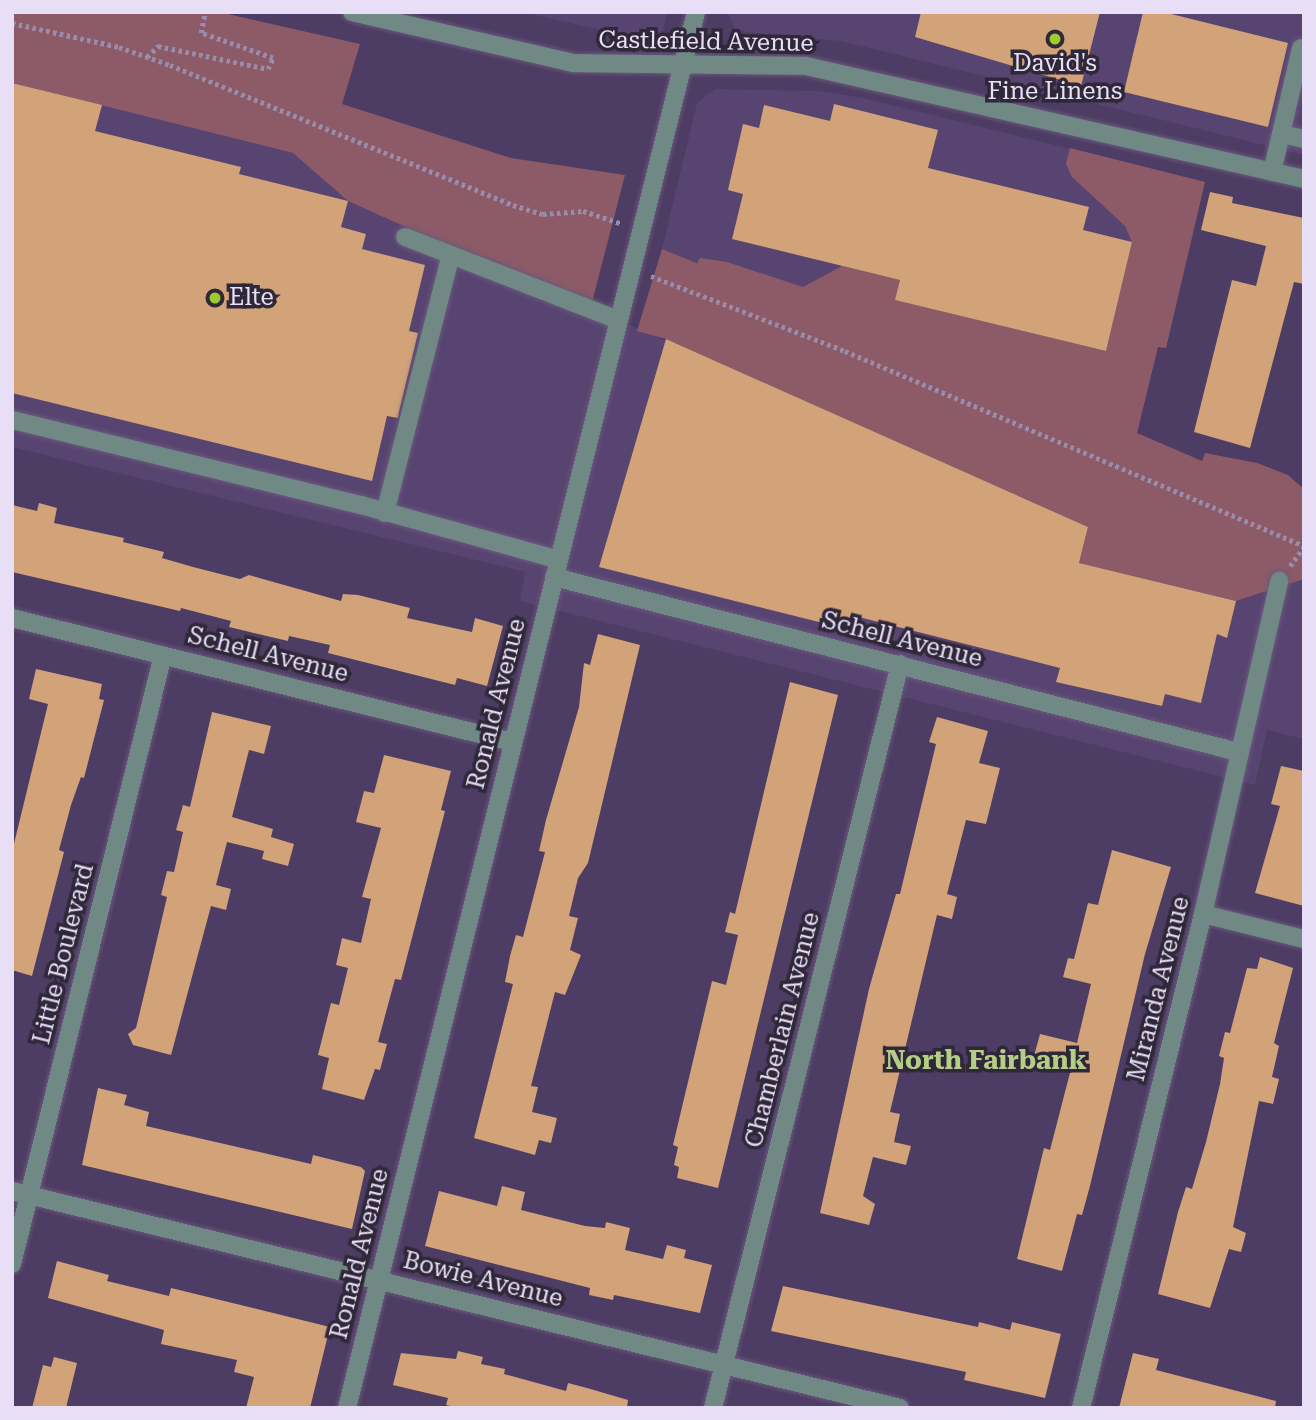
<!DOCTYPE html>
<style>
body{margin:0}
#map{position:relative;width:1316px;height:1420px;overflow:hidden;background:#4d3c63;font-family:"Roboto Serif",serif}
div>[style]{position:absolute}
.built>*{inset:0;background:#584471}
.green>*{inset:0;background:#8d5b67}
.building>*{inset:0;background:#d2a378}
.path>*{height:4.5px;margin-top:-2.25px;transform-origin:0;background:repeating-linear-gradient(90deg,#9a8cac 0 3.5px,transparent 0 7px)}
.roads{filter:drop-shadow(0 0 2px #69597d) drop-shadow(0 0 2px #69597d)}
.minor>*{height:18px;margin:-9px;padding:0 9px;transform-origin:9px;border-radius:9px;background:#708985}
.dots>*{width:19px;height:19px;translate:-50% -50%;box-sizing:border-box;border:4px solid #2f2839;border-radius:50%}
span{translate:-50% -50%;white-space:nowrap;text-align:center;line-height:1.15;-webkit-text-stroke:7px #2f2839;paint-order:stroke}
.street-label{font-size:24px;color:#e8def6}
.poi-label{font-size:24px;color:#e8def6}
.left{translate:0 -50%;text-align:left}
.neighbourhood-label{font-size:26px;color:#b5ce85;font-weight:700}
.frame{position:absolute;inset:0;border:14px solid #e8def6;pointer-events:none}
</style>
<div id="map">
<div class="built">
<i style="clip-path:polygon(522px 12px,667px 12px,663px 31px,635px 38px)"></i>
<i style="clip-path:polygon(1304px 12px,1304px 155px,841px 41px,745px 32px,734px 27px,728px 13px)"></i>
<i style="clip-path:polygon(12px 83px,293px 153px,348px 201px,1088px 527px,1079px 562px,1236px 601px,1304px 579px,1304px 739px,1267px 730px,1255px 785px,520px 601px,525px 572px,12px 447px)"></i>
<i style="clip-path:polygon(715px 89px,819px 91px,863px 98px,1205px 182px,1166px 348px,1158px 347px,1137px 434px,662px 249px,697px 103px)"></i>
</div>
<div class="green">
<i style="clip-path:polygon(12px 12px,219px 12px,360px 44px,342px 104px,511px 158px,625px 175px,590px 310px,348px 201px,293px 153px,12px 83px)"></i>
<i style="clip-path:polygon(1070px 148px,1205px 182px,1166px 348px,1158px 347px,1137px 433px,1202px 461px,1205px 453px,1257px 463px,1288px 475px,1304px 489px,1304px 579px,1236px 601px,1079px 563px,1088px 527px,666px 339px,637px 331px,662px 249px,697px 263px,700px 258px,727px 262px,803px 287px,842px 266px,900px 280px,896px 300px,1106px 351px,1132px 242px,1125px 226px,1072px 177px,1066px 164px)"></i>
</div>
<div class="building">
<i style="clip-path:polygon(921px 12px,1100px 12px,1081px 86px,915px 37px)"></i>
<i style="clip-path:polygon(1143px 12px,1163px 12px,1288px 43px,1268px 127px,1124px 92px)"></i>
<i style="clip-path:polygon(12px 83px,102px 105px,95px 131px,241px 167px,239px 174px,348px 201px,341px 227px,366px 234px,362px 249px,425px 265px,409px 331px,418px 333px,399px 412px,398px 418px,387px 416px,372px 481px,12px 393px)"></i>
<i style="clip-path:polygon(834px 104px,938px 130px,928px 168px,1089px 207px,1083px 230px,1132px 242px,1106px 351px,895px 300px,900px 280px,732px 239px,743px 194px,728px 190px,743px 124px,759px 128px,764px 105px,830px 121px)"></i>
<i style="clip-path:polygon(1210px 192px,1233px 197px,1232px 203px,1304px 218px,1304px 284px,1294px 282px,1250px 448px,1194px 432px,1232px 280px,1256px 286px,1266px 246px,1201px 230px)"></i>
<i style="clip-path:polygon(666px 339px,1088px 527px,1079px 563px,1236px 601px,1227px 638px,1217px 634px,1201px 703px,1165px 694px,1162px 706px,1056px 682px,1060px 668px,851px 615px,847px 629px,599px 567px)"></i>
<i style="clip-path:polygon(39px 503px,57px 508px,54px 523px,124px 538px,123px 542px,164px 552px,162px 558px,193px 567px,240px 579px,249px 575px,341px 601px,343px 594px,358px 595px,410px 608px,407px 618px,472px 632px,475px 618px,503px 626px,487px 686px,457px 678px,455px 685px,328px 653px,330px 645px,289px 636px,288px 641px,229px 627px,231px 621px,181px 608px,180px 611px,12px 572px,12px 505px,37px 511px)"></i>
<i style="clip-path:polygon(598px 634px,640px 645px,588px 863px,578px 878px,569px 916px,578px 918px,570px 950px,581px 955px,565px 995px,555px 992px,531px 1086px,538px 1087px,532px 1112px,557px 1118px,551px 1143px,539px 1140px,535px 1155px,474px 1138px,513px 984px,505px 982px,510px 956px,516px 935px,523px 937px,545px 852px,539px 851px,546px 820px,579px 707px,584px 663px,590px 665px)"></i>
<i style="clip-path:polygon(36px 669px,102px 684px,99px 699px,104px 700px,84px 778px,81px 777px,71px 805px,59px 850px,64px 852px,32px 976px,12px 970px,12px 852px,48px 704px,29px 699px)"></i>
<i style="clip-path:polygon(790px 682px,838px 695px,718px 1188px,677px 1178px,679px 1167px,674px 1165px,678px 1147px,673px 1145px,712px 981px,726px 985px,738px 935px,725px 932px,730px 912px,735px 914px)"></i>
<i style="clip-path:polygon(212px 712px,271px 726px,264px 754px,249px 750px,232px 817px,273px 829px,271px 837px,294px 844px,288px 866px,262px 859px,264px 851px,227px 842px,216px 885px,231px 889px,226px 910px,211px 906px,171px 1055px,133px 1045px,128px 1034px,136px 1028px,144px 995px,167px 897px,161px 895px,167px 871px,174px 872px,183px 832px,176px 830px,183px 805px,190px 807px)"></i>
<i style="clip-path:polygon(937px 717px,988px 731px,979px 763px,1000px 768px,986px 824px,966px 820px,947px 894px,957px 897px,952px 919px,937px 915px,890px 1112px,900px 1114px,894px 1142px,911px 1146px,906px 1165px,873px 1157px,863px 1196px,875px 1204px,869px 1225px,820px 1213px,869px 989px,896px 894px,900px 894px,936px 744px,929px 742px)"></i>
<i style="clip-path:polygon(384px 755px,451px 771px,441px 810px,445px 811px,401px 980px,395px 979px,378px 1042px,387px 1044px,380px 1070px,375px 1069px,364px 1100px,322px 1089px,329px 1058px,318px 1055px,331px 1003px,339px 1005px,348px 968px,336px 965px,342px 938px,361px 943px,371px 899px,362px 897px,381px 828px,356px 822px,364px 791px,374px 793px)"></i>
<i style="clip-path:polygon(1281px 766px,1304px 771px,1304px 906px,1255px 893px,1280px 806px,1271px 804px)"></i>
<i style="clip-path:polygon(1112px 850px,1171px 867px,1145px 954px,1090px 1186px,1082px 1215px,1077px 1214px,1062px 1271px,1017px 1259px,1044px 1148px,1050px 1150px,1072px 1065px,1034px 1056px,1040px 1034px,1077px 1043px,1091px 984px,1063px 977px,1068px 958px,1074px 959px,1088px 903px,1098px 905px)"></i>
<i style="clip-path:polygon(1260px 957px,1293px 968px,1274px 1043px,1279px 1046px,1272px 1077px,1279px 1079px,1273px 1104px,1259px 1101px,1233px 1227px,1246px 1233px,1241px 1252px,1229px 1249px,1210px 1308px,1158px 1294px,1178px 1212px,1186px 1187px,1192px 1189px,1206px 1142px,1220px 1084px,1224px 1058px,1219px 1056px,1225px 1032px,1230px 1033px,1247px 968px,1257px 969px)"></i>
<i style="clip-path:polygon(98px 1088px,127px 1095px,124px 1105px,149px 1112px,146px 1126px,311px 1164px,313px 1155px,361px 1167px,365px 1171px,352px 1229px,82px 1165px)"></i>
<i style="clip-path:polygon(502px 1186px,525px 1192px,521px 1210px,585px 1226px,605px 1228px,606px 1222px,630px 1228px,625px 1250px,663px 1259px,667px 1245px,686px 1250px,684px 1258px,712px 1265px,700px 1313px,614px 1295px,613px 1300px,589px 1295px,590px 1288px,425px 1246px,439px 1191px,497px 1206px)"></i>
<i style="clip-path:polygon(57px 1261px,109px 1275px,107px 1281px,169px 1296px,171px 1288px,330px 1327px,310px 1408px,246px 1408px,254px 1377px,234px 1372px,237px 1360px,161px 1344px,164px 1330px,48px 1298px)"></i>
<i style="clip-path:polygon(783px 1286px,978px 1327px,979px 1322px,1010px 1330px,1012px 1322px,1061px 1334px,1045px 1398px,964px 1380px,966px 1372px,771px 1331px)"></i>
<i style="clip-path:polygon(458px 1351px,483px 1357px,481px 1364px,505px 1369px,504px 1374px,566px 1391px,568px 1383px,587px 1388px,628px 1400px,627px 1408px,459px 1408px,446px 1405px,448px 1398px,393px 1385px,401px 1353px,456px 1359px)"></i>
<i style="clip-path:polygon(1133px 1353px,1159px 1359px,1156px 1370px,1276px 1401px,1275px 1408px,1119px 1408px)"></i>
<i style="clip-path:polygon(54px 1357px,77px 1363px,66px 1408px,32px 1408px,43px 1365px,51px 1367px)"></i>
</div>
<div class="path">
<i style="left:12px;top:23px;width:110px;rotate:12.6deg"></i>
<i style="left:119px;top:47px;width:54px;rotate:19.4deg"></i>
<i style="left:170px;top:65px;width:370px;rotate:22.2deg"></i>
<i style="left:513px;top:205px;width:31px;rotate:17deg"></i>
<i style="left:543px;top:214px;width:40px;rotate:-4.3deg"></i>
<i style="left:583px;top:211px;width:40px;rotate:18deg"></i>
<i style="left:147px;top:57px;width:16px;rotate:-45deg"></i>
<i style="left:158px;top:46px;width:112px;rotate:11.8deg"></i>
<i style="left:268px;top:69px;width:12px;rotate:-66deg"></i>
<i style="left:273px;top:58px;width:76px;rotate:-160.9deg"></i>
<i style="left:201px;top:33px;width:21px;rotate:-79deg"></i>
<i style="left:651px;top:276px;width:208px;rotate:21.1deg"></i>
<i style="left:845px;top:351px;width:499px;rotate:23deg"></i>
<i style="left:1290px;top:566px;width:24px;rotate:-54deg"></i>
</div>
<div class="roads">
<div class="minor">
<i style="left:352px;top:12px;width:227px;rotate:13deg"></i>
<i style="left:573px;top:63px;width:233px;rotate:0.7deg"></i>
<i style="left:806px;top:66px;width:511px;rotate:12.78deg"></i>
<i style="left:1281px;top:134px;width:24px;rotate:12deg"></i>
<i style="left:1272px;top:172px;width:127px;rotate:-76.8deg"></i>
<i style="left:405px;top:237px;width:229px;rotate:21.3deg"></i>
<i style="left:12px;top:420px;width:359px;rotate:13.7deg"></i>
<i style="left:361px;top:505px;width:202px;rotate:15.5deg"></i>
<i style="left:385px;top:513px;width:266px;rotate:-75.7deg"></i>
<i style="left:554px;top:577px;width:706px;rotate:14.35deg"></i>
<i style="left:12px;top:618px;width:515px;rotate:13.93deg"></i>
<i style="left:1203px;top:914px;width:104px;rotate:13.9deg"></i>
<i style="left:12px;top:1191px;width:914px;rotate:13.73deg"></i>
<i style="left:12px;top:1264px;width:627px;rotate:-76.07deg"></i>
<i style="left:347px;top:1408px;width:1439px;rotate:-75.96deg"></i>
<i style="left:713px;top:1408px;width:767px;rotate:-75.89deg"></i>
<i style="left:1081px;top:1408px;width:509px;rotate:-76.13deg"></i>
<i style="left:1203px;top:914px;width:342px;rotate:-77.1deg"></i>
</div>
</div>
<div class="dots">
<i style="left:1055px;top:39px;background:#a0c92b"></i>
<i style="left:215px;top:298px;background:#a0c92b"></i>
</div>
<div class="street-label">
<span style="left:706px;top:42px;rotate:1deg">Castlefield Avenue</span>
<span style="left:902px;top:640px;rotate:14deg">Schell Avenue</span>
<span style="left:268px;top:655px;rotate:14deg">Schell Avenue</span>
<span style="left:497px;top:704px;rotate:-76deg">Ronald Avenue</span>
<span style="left:64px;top:954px;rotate:-76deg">Little Boulevard</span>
<span style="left:1159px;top:989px;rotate:-76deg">Miranda Avenue</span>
<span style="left:783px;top:1030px;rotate:-76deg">Chamberlain Avenue</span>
<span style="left:360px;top:1254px;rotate:-76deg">Ronald Avenue</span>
<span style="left:483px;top:1280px;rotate:14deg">Bowie Avenue</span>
</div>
<div class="poi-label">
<span style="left:1055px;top:78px">David's<br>Fine Linens</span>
<span class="left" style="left:229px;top:298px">Elte</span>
</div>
<div class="neighbourhood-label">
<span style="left:986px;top:1061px">North Fairbank</span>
</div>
<div class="frame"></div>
</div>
